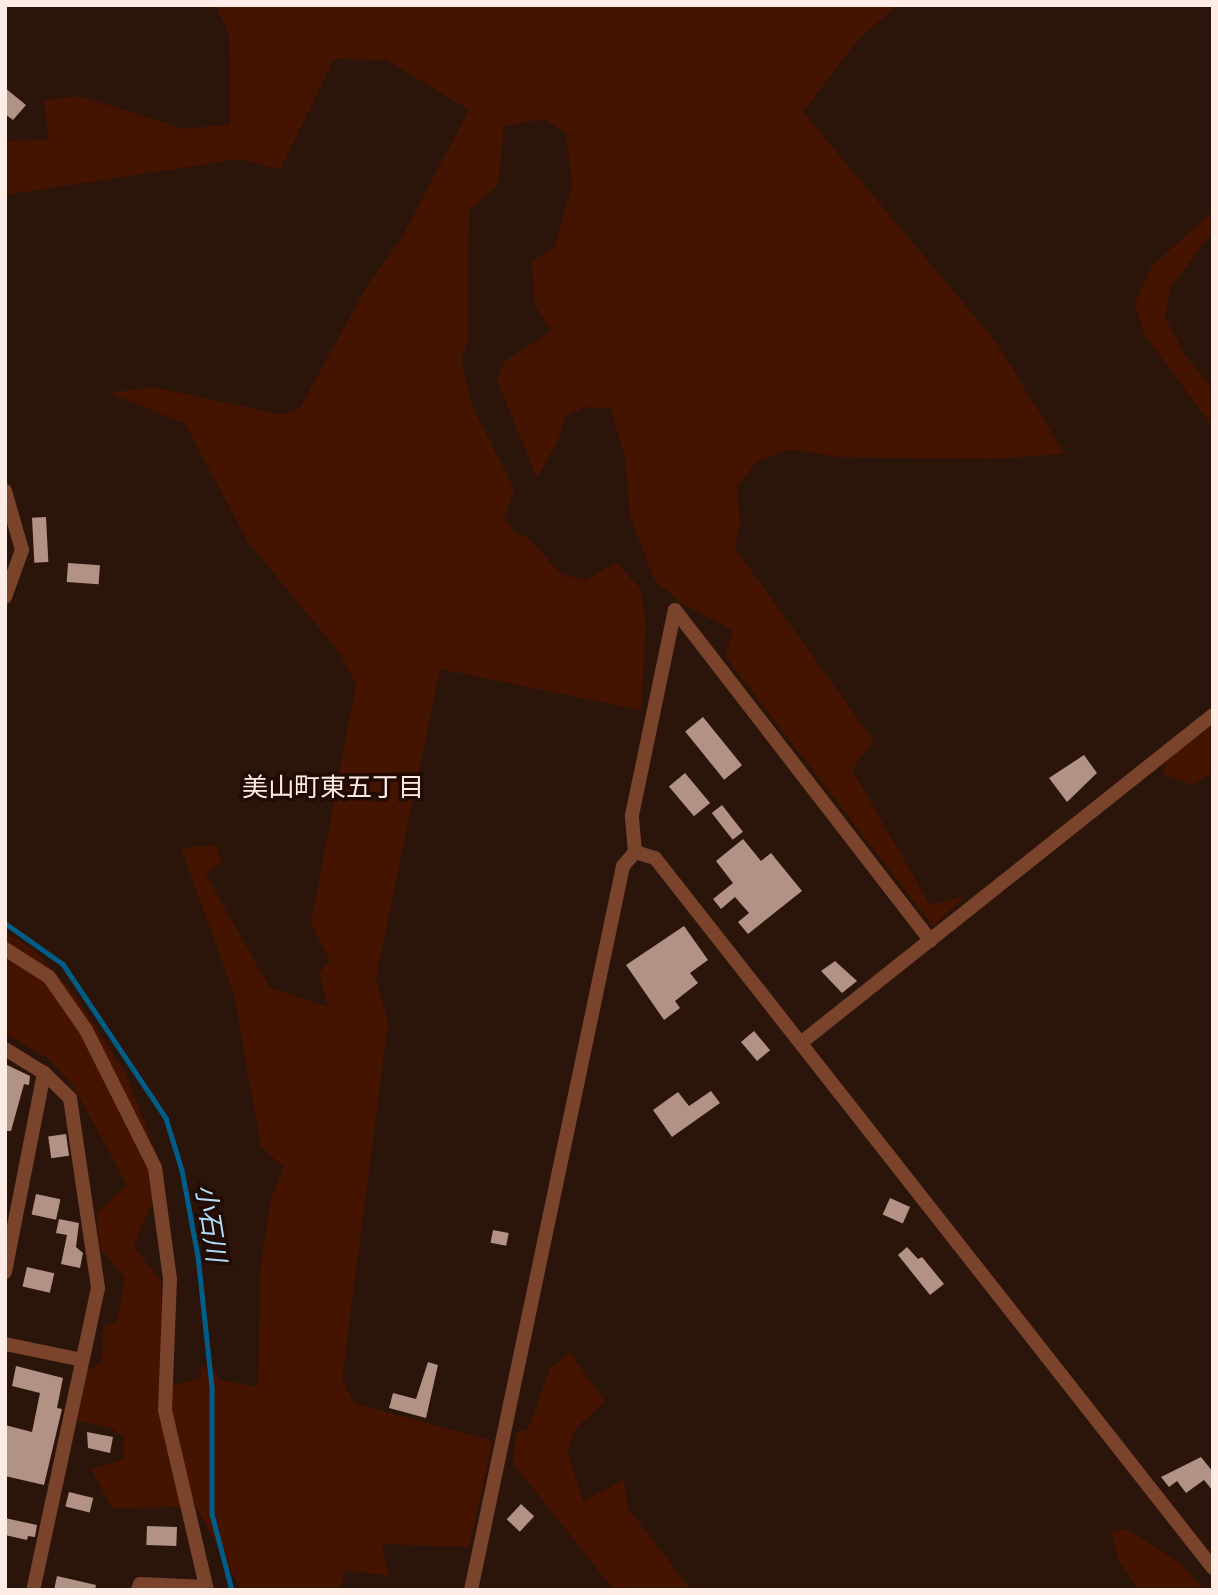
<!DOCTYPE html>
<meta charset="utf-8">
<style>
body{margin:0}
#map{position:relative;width:1218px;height:1595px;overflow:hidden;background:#2b140a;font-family:"PT Sans","Noto Sans JP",sans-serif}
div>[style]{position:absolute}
.green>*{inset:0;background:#441400}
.stream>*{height:4.5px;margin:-2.25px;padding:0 2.25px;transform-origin:2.25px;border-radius:2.25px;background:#005d88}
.building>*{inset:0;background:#b19285;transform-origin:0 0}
.minor>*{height:14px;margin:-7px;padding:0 7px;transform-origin:7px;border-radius:7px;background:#7a432b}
span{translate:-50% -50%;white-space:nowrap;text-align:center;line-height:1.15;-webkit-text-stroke:7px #210b03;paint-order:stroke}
.neighbourhood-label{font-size:26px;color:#feede6}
.water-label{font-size:26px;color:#b0ddfb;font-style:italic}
.frame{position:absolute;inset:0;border:7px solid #feede6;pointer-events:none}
</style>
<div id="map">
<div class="green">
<i style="clip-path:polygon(215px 5px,897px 5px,857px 41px,803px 112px,996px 342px,1065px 454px,988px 459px,838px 457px,792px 449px,758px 461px,737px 486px,740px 524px,735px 548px,873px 740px,852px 770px,930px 905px,964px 897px,933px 926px,725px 656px,733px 630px,680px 603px,654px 579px,630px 516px,625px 458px,611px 409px,585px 407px,564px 417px,559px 438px,537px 478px,497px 380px,505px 361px,551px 331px,535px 305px,532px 261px,555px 246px,572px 185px,566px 133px,545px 119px,504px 126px,498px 185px,469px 211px,468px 340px,461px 359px,472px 406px,514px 489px,504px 518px,516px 534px,527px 537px,561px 574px,585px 580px,616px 563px,640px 588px,646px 623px,641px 710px,440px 669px,376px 977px,388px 1024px,342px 1379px,354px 1403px,493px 1441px,469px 1547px,382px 1544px,389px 1576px,346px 1570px,339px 1590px,241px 1590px,194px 1502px,179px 1507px,112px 1508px,91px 1469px,124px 1459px,124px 1437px,109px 1427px,74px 1420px,84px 1373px,102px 1361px,103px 1326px,117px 1321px,125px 1277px,98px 1247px,97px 1213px,127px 1185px,74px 1087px,48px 1058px,5px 1034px,5px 932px,34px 950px,74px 993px,126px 1074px,165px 1175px,133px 1246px,161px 1281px,161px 1388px,201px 1378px,200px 1366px,215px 1372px,220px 1380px,258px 1387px,260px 1272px,271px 1198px,284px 1167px,261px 1147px,234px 994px,181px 848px,216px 845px,222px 860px,206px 875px,270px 988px,328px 1007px,319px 973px,330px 961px,311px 924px,356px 684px,339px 652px,248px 542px,185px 424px,110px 393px,153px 387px,282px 415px,300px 408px,367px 286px,401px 239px,469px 110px,386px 60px,334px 59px,280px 170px,240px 159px,5px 195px,5px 141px,49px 140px,44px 101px,78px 96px,186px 129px,230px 124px,229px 33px)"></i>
<i style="clip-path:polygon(1213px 211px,1213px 230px,1170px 289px,1165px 317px,1185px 355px,1213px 390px,1213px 427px,1144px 334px,1135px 303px,1152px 266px)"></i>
<i style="clip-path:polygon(1213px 726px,1213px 772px,1191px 785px,1163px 774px,1167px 759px)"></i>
<i style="clip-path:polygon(570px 1352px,605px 1402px,577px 1427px,567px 1450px,583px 1501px,624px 1480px,628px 1508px,691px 1590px,614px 1590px,513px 1463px,516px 1433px,528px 1429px,550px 1369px)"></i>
<i style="clip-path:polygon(1126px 1529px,1177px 1561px,1205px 1590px,1139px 1590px,1118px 1560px,1112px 1532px)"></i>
</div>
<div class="stream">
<i style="left:5px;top:923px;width:71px;rotate:35.3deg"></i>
<i style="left:63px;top:964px;width:185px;rotate:56.2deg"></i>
<i style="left:166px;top:1118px;width:54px;rotate:72.9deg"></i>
<i style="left:182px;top:1170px;width:87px;rotate:79.5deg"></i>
<i style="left:198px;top:1256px;width:132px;rotate:83.9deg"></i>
<i style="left:212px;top:1387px;width:127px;rotate:90deg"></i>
<i style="left:212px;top:1514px;width:79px;rotate:75.3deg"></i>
</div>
<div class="building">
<i style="clip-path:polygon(5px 88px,26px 105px,13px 120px,5px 114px)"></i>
<i style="left:46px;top:517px;width:45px;height:14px;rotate:87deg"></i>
<i style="left:68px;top:563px;width:32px;height:19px;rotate:4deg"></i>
<i style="left:703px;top:717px;width:62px;height:23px;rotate:51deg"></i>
<i style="clip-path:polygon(1084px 755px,1097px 773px,1067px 802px,1049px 778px)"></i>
<i style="left:685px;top:773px;width:39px;height:21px;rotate:50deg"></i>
<i style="left:722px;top:805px;width:34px;height:13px;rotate:52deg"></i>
<i style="clip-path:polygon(743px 839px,761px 861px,771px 853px,802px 891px,748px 934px,738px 922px,749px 913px,735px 897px,721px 909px,713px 899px,733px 883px,716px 861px)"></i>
<i style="clip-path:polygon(684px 926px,708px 960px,690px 973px,698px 983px,675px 1001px,680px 1008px,664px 1020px,626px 965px)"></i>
<i style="clip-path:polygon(835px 961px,857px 981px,842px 993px,821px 971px)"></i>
<i style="left:754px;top:1031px;width:25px;height:17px;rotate:50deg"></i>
<i style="clip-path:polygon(5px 1064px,30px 1076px,29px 1085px,24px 1084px,11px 1131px,5px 1131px)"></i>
<i style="clip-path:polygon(711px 1091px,720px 1103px,672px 1137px,653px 1110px,678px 1092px,689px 1106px)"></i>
<i style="left:66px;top:1134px;width:22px;height:18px;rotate:82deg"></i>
<i style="left:36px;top:1194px;width:25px;height:21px;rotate:12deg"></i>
<i style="left:890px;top:1198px;width:22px;height:18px;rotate:24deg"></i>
<i style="clip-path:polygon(59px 1219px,79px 1223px,76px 1247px,83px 1253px,80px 1268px,61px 1264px,67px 1235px,56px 1233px)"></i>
<i style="left:493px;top:1230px;width:16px;height:13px;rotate:11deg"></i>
<i style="clip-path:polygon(907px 1247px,918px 1259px,922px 1257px,944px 1284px,930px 1295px,898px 1255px)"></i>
<i style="left:27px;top:1267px;width:28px;height:20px;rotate:13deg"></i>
<i style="clip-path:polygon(428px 1362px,438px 1365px,426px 1418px,389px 1408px,393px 1393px,416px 1399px)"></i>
<i style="clip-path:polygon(16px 1366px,63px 1378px,57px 1408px,62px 1409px,44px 1485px,5px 1476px,5px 1425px,32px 1432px,40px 1393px,12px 1386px)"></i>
<i style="clip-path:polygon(87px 1432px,113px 1437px,110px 1453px,88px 1448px)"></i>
<i style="clip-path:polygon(1201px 1457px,1213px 1472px,1213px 1491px,1204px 1480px,1186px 1493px,1177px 1481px,1169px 1487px,1161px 1477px)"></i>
<i style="left:69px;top:1492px;width:25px;height:15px;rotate:14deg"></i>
<i style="left:521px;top:1504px;width:18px;height:21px;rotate:43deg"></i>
<i style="clip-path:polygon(5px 1518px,37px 1525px,35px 1537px,28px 1536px,27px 1540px,5px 1535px)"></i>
<i style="left:147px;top:1526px;width:30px;height:19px;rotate:2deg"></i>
<i style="clip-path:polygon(57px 1576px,96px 1585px,95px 1590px,54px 1590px)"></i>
</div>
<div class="minor">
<i style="left:5px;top:491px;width:61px;rotate:73.9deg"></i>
<i style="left:22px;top:550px;width:50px;rotate:109.9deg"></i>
<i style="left:675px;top:610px;width:418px;rotate:52.3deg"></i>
<i style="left:635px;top:852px;width:21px;rotate:17deg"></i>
<i style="left:655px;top:858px;width:903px;rotate:51.84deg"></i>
<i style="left:5px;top:949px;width:52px;rotate:32.5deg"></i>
<i style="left:49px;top:977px;width:65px;rotate:55.1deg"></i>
<i style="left:86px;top:1030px;width:154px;rotate:63.4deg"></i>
<i style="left:155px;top:1168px;width:112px;rotate:82.3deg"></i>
<i style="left:170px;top:1279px;width:131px;rotate:92.2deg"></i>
<i style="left:165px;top:1410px;width:185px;rotate:76.9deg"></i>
<i style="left:802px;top:1042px;width:525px;rotate:-38.51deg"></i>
<i style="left:5px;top:1049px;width:46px;rotate:31.6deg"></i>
<i style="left:44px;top:1073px;width:36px;rotate:44deg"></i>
<i style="left:70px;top:1098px;width:192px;rotate:81.6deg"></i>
<i style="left:98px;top:1288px;width:309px;rotate:102.1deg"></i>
<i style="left:5px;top:1272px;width:203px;rotate:-78.9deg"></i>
<i style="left:5px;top:1344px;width:79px;rotate:11.7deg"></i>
<i style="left:138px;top:1590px;width:6px;rotate:-72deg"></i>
<i style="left:140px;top:1584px;width:66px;rotate:2.6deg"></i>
<i style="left:471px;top:1590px;width:740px;rotate:-78.14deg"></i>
<i style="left:623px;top:866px;width:18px;rotate:-49deg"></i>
<i style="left:635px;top:852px;width:37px;rotate:-95deg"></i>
<i style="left:632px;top:815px;width:209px;rotate:-78.2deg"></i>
</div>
<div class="neighbourhood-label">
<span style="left:333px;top:787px">美山町東五丁目</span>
</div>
<div class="water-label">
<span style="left:211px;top:1223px;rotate:81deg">小石川</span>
</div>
<div class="frame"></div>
</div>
